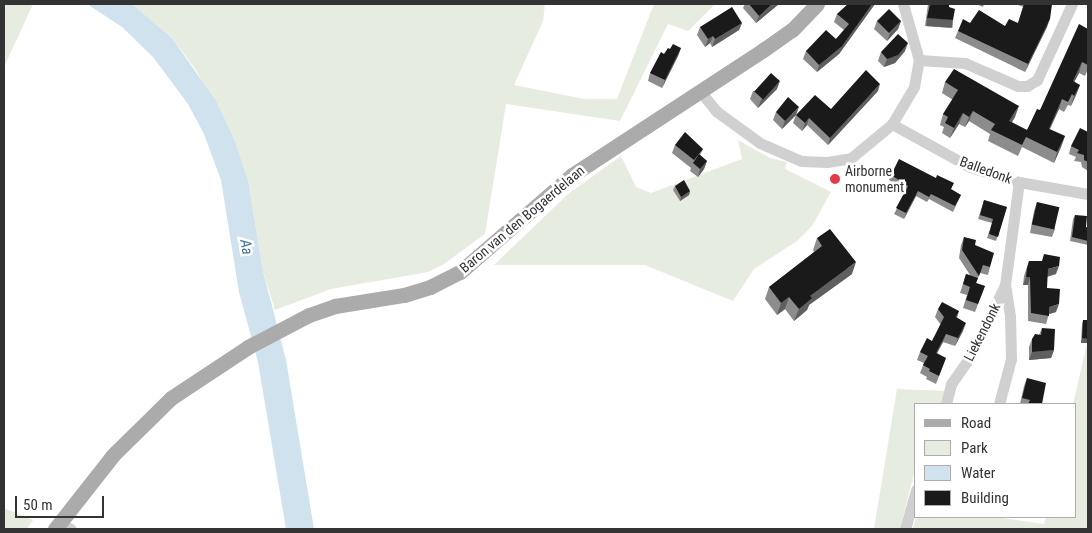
<!DOCTYPE html>
<style>
body{margin:0}
#map{position:relative;width:1092px;height:533px;overflow:hidden;background:#fff;font-family:"Roboto Condensed",sans-serif}
div>[style]{position:absolute}
.green>*{inset:0;background:#e6ecdf}
.water>*{inset:0;background:#cfe2ee}
.minor>*{height:11px;margin:-5.5px;padding:0 5.5px;transform-origin:5.5px;border-radius:5.5px;background:#d0d0d0}
.major>*{height:15px;margin:-7.5px;padding:0 7.5px;transform-origin:7.5px;border-radius:7.5px;background:#ababab}
.wall>*{inset:0;background:#8c8c8c}
.shaded-wall>*{inset:0;background:#5f5f5f;transform-origin:0 0}
.building>*{inset:0;background:#1a1a1a;transform-origin:0 0}
.dots>*{width:14px;height:14px;translate:-50% -50%;box-sizing:border-box;border:2px solid #fff;border-radius:50%}
span{translate:-50% -50%;white-space:nowrap;text-align:center;line-height:1.15;-webkit-text-stroke:5px #fff;paint-order:stroke}
.street-label{font-size:14px;color:#333}
.poi-label{font-size:14px;color:#333}
.left{translate:0 -50%;text-align:left}
.water-label{font-size:15px;color:#3f7597;font-style:italic}
.frame{position:absolute;inset:0;border:5px solid #333;pointer-events:none}
.legend{position:absolute;left:914px;top:403px;width:162px;height:115px;box-sizing:border-box;background:#fff;border:1px solid #adadad;margin:0;padding:6px 9px;list-style:none;font-size:15px;color:#333}
.legend li{display:flex;align-items:center;gap:10px;height:25px}
.legend b{width:25px;border:1px solid #adadad}
.scale{position:absolute;left:15px;top:496px;width:89px;height:22px;box-sizing:border-box;border:2px solid #333;border-top:0;padding-left:6px;font-size:15px;line-height:18px;white-space:nowrap;color:#333;-webkit-text-stroke:4px #fff;paint-order:stroke}
</style>
<div id="map">
<div class="green">
<i style="clip-path:polygon(4px 4px,33px 4px,4px 67px)"></i>
<i style="clip-path:polygon(132px 4px,545px 4px,543px 21px,514px 85px,584px 99px,617px 99px,654px 4px,715px 4px,688px 31px,668px 24px,620px 121px,506px 104px,485px 234px,444px 264px,428px 272px,331px 289px,275px 310px,263px 271px,248px 180px,235px 141px,196px 70px,172px 38px)"></i>
<i style="clip-path:polygon(738px 140px,770px 158px,787px 162px,785px 169px,831px 192px,812px 226px,797px 241px,754px 269px,733px 301px,645px 265px,494px 265px,568px 194px,621px 156px,636px 187px,651px 193px,742px 159px)"></i>
<i style="clip-path:polygon(1088px 339px,1088px 529px,913px 529px,916px 517px,996px 517px,1044px 524px,1046px 517px,1076px 517px,1076px 404px,1073px 404px)"></i>
<i style="clip-path:polygon(897px 389px,945px 391px,942px 404px,916px 404px,916px 466px,900px 529px,874px 529px)"></i>
<i style="clip-path:polygon(4px 508px,33px 520px,27px 529px,4px 529px)"></i>
</div>
<div class="water">
<i style="clip-path:polygon(87px 4px,132px 4px,172px 38px,216px 101px,235px 141px,248px 180px,263px 271px,286px 360px,314px 529px,286px 529px,258px 362px,239px 292px,221px 180px,204px 134px,188px 104px,153px 57px,122px 27px)"></i>
</div>
<div class="minor">
<i style="left:919px;top:60px;width:46px;rotate:3.7deg"></i>
<i style="left:965px;top:63px;width:58px;rotate:23.5deg"></i>
<i style="left:1018px;top:86px;width:9px"></i>
<i style="left:1027px;top:86px;width:12px;rotate:-31deg"></i>
<i style="left:1037px;top:80px;width:84px;rotate:-65.3deg"></i>
<i style="left:700px;top:91px;width:26px;rotate:51deg"></i>
<i style="left:716px;top:111px;width:54px;rotate:36deg"></i>
<i style="left:760px;top:143px;width:45px;rotate:23.7deg"></i>
<i style="left:801px;top:161px;width:26px;rotate:2deg"></i>
<i style="left:827px;top:162px;width:24px;rotate:-9deg"></i>
<i style="left:851px;top:158px;width:53px;rotate:-39.7deg"></i>
<i style="left:892px;top:124px;width:43px;rotate:-59.3deg"></i>
<i style="left:914px;top:87px;width:27px;rotate:-80deg"></i>
<i style="left:919px;top:60px;width:58px;rotate:-105.9deg"></i>
<i style="left:892px;top:124px;width:89px;rotate:28.9deg"></i>
<i style="left:970px;top:167px;width:51px;rotate:17deg"></i>
<i style="left:1019px;top:182px;width:70px;rotate:9.9deg"></i>
<i style="left:946px;top:404px;width:21px;rotate:-76deg"></i>
<i style="left:951px;top:384px;width:39px;rotate:-55deg"></i>
<i style="left:973px;top:352px;width:74px;rotate:-64.5deg"></i>
<i style="left:1005px;top:285px;width:104px;rotate:-82.3deg"></i>
<i style="left:999px;top:404px;width:47px;rotate:-75.1deg"></i>
<i style="left:1011px;top:359px;width:43px;rotate:-91.3deg"></i>
<i style="left:1010px;top:316px;width:31px;rotate:-99deg"></i>
<i style="left:59px;top:523px;width:13px;rotate:27deg"></i>
<i style="left:905px;top:529px;width:41px;rotate:-74.2deg"></i>
</div>
<div class="major">
<i style="left:55px;top:529px;width:94px;rotate:-51.9deg"></i>
<i style="left:113px;top:455px;width:81px;rotate:-44.5deg"></i>
<i style="left:171px;top:398px;width:92px;rotate:-33.5deg"></i>
<i style="left:248px;top:347px;width:69px;rotate:-27.7deg"></i>
<i style="left:309px;top:315px;width:28px;rotate:-19deg"></i>
<i style="left:335px;top:306px;width:70px;rotate:-9.1deg"></i>
<i style="left:404px;top:295px;width:27px;rotate:-17deg"></i>
<i style="left:430px;top:287px;width:34px;rotate:-27deg"></i>
<i style="left:460px;top:272px;width:148px;rotate:-40.9deg"></i>
<i style="left:572px;top:175px;width:228px;rotate:-33.2deg"></i>
<i style="left:763px;top:50px;width:35px;rotate:-35deg"></i>
<i style="left:792px;top:30px;width:36px;rotate:-46deg"></i>
</div>
<div class="wall">
<i style="clip-path:polygon(745px 4px,779px 4px,756px 23px,743px 8px)"></i>
<i style="clip-path:polygon(848px 4px,875px 4px,839px 54px,817px 72px,803px 59px,806px 51px,836px 39px,844px 30px,834px 22px,837px 14px)"></i>
<i style="clip-path:polygon(928px 4px,949px 4px,949px 7px,951px 28px,925px 26px)"></i>
<i style="clip-path:polygon(976px 4px,984px 4px,983px 7px)"></i>
<i style="clip-path:polygon(1016px 4px,1052px 4px,1047px 27px,1025px 72px,955px 38px,958px 31px,970px 23px,1005px 26px,1018px 23px,1023px 7px)"></i>
<i style="clip-path:polygon(877px 21px,901px 21px,898px 29px,887px 41px,874px 29px)"></i>
<i style="clip-path:polygon(742px 23px,739px 30px,712px 47px,710px 43px,705px 47px,697px 35px,700px 27px)"></i>
<i style="clip-path:polygon(681px 48px,678px 56px,662px 88px,648px 81px,650px 73px,664px 54px,670px 49px)"></i>
<i style="clip-path:polygon(905px 51px,895px 63px,884px 67px,878px 61px,881px 52px)"></i>
<i style="clip-path:polygon(1088px 53px,1088px 69px,1085px 76px,1079px 73px,1074px 82px,1080px 85px,1076px 95px,1071px 106px,1068px 105px,1064px 112px,1059px 109px,1050px 129px,1065px 136px,1061px 147px,1054px 163px,1022px 147px,1018px 156px,988px 141px,990px 134px,969px 121px,965px 127px,959px 124px,950px 138px,942px 133px,944px 127px,940px 125px,943px 114px,953px 100px,942px 93px,945px 82px,1015px 117px,1012px 122px,1027px 130px,1040px 110px)"></i>
<i style="clip-path:polygon(777px 89px,758px 108px,750px 99px,753px 91px)"></i>
<i style="clip-path:polygon(878px 91px,828px 145px,807px 125px,802px 131px,793px 123px,796px 115px,831px 109px)"></i>
<i style="clip-path:polygon(776px 112px,796px 115px,782px 129px,773px 120px)"></i>
<i style="clip-path:polygon(1088px 132px,1088px 171px,1082px 167px,1081px 162px,1074px 161px,1076px 157px,1069px 154px,1071px 146px)"></i>
<i style="clip-path:polygon(675px 145px,703px 149px,700px 155px,707px 161px,704px 169px,698px 177px,690px 171px,691px 168px,672px 153px)"></i>
<i style="clip-path:polygon(891px 175px,952px 190px,961px 195px,953px 212px,929px 199px,927px 202px,916px 196px,904px 219px,894px 214px,906px 191px,889px 180px)"></i>
<i style="clip-path:polygon(675px 186px,690px 191px,689px 195px,680px 201px,673px 190px)"></i>
<i style="clip-path:polygon(984px 200px,1007px 207px,996px 241px,987px 238px,992px 223px,978px 219px)"></i>
<i style="clip-path:polygon(1037px 202px,1055px 229px,1052px 237px,1030px 233px,1034px 211px)"></i>
<i style="clip-path:polygon(1075px 215px,1086px 227px,1088px 228px,1088px 245px,1070px 241px,1073px 219px)"></i>
<i style="clip-path:polygon(964px 237px,975px 245px,990px 267px,988px 275px,980px 273px,976px 283px,985px 286px,975px 312px,963px 308px,967px 295px,960px 293px,966px 274px,970px 275px,959px 258px,961px 245px)"></i>
<i style="clip-path:polygon(817px 238px,852px 274px,809px 305px,807px 310px,794px 321px,785px 309px,777px 315px,765px 299px,769px 287px,814px 252px,813px 250px)"></i>
<i style="clip-path:polygon(1029px 261px,1056px 274px,1047px 277px,1047px 288px,1056px 312px,1049px 314px,1046px 324px,1028px 321px,1028px 285px,1023px 285px,1024px 276px)"></i>
<i style="clip-path:polygon(938px 309px,959px 311px,957px 318px,963px 331px,955px 346px,943px 342px,937px 353px,946px 358px,936px 384px,926px 379px,927px 377px,920px 373px,924px 363px,917px 360px,920px 352px,932px 341px,941px 325px,935px 317px)"></i>
<i style="clip-path:polygon(1083px 320px,1088px 320px,1088px 343px,1081px 343px,1082px 324px)"></i>
<i style="clip-path:polygon(1042px 328px,1054px 350px,1051px 358px,1029px 360px,1029px 347px,1032px 339px,1039px 335px)"></i>
<i style="clip-path:polygon(1027px 378px,1042px 404px,1020px 404px,1024px 386px)"></i>
</div>
<div class="shaded-wall">
<i style="clip-path:polygon(772px 4px,779px 4px,756px 23px,759px 16px)"></i>
<i style="clip-path:polygon(872px 4px,875px 4px,839px 54px,817px 72px,819px 65px)"></i>
<i style="left:927px;top:18px;width:26px;height:8px;rotate:4deg"></i>
<i style="clip-path:polygon(1050px 19px,1047px 27px,1025px 72px,1028px 64px)"></i>
<i style="clip-path:polygon(901px 21px,898px 29px,887px 41px,890px 33px)"></i>
<i style="clip-path:polygon(742px 23px,739px 30px,712px 47px,715px 39px)"></i>
<i style="clip-path:polygon(713px 36px,710px 43px,705px 47px,708px 39px)"></i>
<i style="clip-path:polygon(908px 43px,905px 51px,895px 63px,884px 67px,887px 59px)"></i>
<i style="clip-path:polygon(681px 48px,678px 56px,662px 88px,665px 80px)"></i>
<i style="clip-path:polygon(1082px 62px,1079px 73px,1069px 92px,1073px 81px)"></i>
<i style="clip-path:polygon(780px 81px,777px 89px,758px 108px,761px 100px)"></i>
<i style="clip-path:polygon(880px 84px,878px 91px,828px 145px,830px 138px)"></i>
<i style="clip-path:polygon(1080px 85px,1076px 95px,1071px 106px,1074px 96px)"></i>
<i style="clip-path:polygon(1062px 99px,1059px 109px,1045px 139px,1049px 129px)"></i>
<i style="clip-path:polygon(1019px 106px,1015px 117px,1006px 132px,1009px 121px)"></i>
<i style="clip-path:polygon(799px 107px,796px 115px,782px 129px,785px 121px)"></i>
<i style="clip-path:polygon(973px 111px,969px 121px,965px 127px,969px 117px)"></i>
<i style="clip-path:polygon(963px 113px,959px 124px,950px 138px,954px 128px)"></i>
<i style="clip-path:polygon(809px 118px,807px 125px,802px 131px,805px 123px)"></i>
<i style="clip-path:polygon(1065px 136px,1061px 147px,1054px 163px,1057px 152px)"></i>
<i style="clip-path:polygon(707px 161px,704px 169px,698px 177px,700px 169px)"></i>
<i style="clip-path:polygon(690px 191px,689px 195px,680px 201px,681px 197px)"></i>
<i style="clip-path:polygon(918px 191px,916px 196px,904px 219px,906px 213px)"></i>
<i style="clip-path:polygon(856px 262px,852px 274px,809px 305px,807px 310px,794px 321px,799px 309px,810px 296px)"></i>
<i style="clip-path:polygon(1059px 266px,1056px 274px,1045px 277px,1048px 269px)"></i>
<i style="clip-path:polygon(1026px 277px,1030px 277px,1028px 285px,1023px 285px)"></i>
<i style="clip-path:polygon(789px 297px,785px 309px,777px 315px,781px 303px)"></i>
<i style="clip-path:polygon(1059px 304px,1056px 312px,1046px 315px,1049px 307px)"></i>
<i style="clip-path:polygon(966px 323px,963px 331px,955px 346px,958px 338px)"></i>
<i style="clip-path:polygon(946px 334px,943px 342px,933px 361px,936px 353px)"></i>
<i style="clip-path:polygon(1082px 338px,1088px 339px,1088px 343px,1081px 343px)"></i>
<i style="clip-path:polygon(1054px 350px,1051px 358px,1029px 360px,1032px 352px)"></i>
</div>
<div class="building">
<i style="clip-path:polygon(749px 4px,772px 4px,759px 16px)"></i>
<i style="clip-path:polygon(848px 4px,872px 4px,842px 46px,819px 65px,806px 51px,826px 30px,836px 39px,849px 24px,837px 14px)"></i>
<i style="clip-path:polygon(930px 4px,949px 4px,949px 7px,955px 9px,953px 20px,927px 18px)"></i>
<i style="clip-path:polygon(1024px 4px,1052px 4px,1050px 19px,1028px 64px,958px 31px,963px 19px,970px 23px,979px 10px,1005px 26px,1009px 19px,1018px 23px)"></i>
<i style="clip-path:polygon(732px 7px,742px 23px,715px 39px,713px 36px,708px 39px,700px 27px)"></i>
<i style="left:889px;top:9px;width:17px;height:17px;rotate:45deg"></i>
<i style="clip-path:polygon(1079px 24px,1088px 29px,1088px 49px,1087px 53px,1088px 53px,1088px 65px,1082px 62px,1073px 81px,1080px 85px,1074px 96px,1072px 94px,1068px 102px,1062px 99px,1049px 129px,1065px 136px,1057px 152px,1026px 137px,1022px 145px,991px 130px,995px 124px,973px 111px,969px 117px,963px 113px,954px 128px,945px 123px,948px 117px,943px 114px,958px 90px,945px 82px,954px 69px,1019px 106px,1009px 121px,1027px 130px,1037px 109px,1040px 110px)"></i>
<i style="clip-path:polygon(898px 34px,908px 43px,898px 55px,887px 59px,881px 52px)"></i>
<i style="clip-path:polygon(673px 44px,681px 48px,665px 80px,650px 73px,661px 52px,664px 54px,668px 48px,670px 49px)"></i>
<i style="clip-path:polygon(866px 70px,880px 84px,830px 138px,809px 118px,805px 123px,796px 115px,815px 95px,831px 109px)"></i>
<i style="left:771px;top:73px;width:12px;height:25px;rotate:42deg"></i>
<i style="clip-path:polygon(788px 97px,799px 107px,785px 121px,776px 112px)"></i>
<i style="clip-path:polygon(1080px 128px,1088px 132px,1088px 162px,1084px 160px,1084px 155px,1077px 153px,1079px 150px,1071px 146px)"></i>
<i style="clip-path:polygon(685px 132px,703px 149px,694px 160px,675px 145px)"></i>
<i style="clip-path:polygon(699px 154px,707px 161px,700px 169px,693px 163px)"></i>
<i style="clip-path:polygon(899px 159px,936px 178px,937px 175px,954px 183px,951px 189px,961px 195px,955px 206px,931px 194px,929px 197px,918px 191px,906px 213px,896px 208px,908px 186px,891px 175px)"></i>
<i style="clip-path:polygon(684px 180px,690px 191px,681px 197px,675px 186px)"></i>
<i style="clip-path:polygon(984px 200px,1007px 207px,998px 237px,989px 234px,993px 219px,980px 215px)"></i>
<i style="left:1037px;top:202px;width:23px;height:23px;rotate:13deg"></i>
<i style="clip-path:polygon(1075px 215px,1087px 216px,1086px 227px,1088px 228px,1088px 241px,1072px 237px)"></i>
<i style="clip-path:polygon(830px 229px,856px 262px,810px 296px,812px 298px,799px 309px,789px 297px,781px 303px,769px 287px,822px 246px,817px 238px)"></i>
<i style="clip-path:polygon(964px 237px,976px 240px,975px 245px,994px 253px,990px 267px,983px 265px,979px 276px,962px 250px)"></i>
<i style="clip-path:polygon(1044px 254px,1060px 257px,1059px 266px,1048px 269px,1047px 288px,1060px 289px,1059px 304px,1049px 307px,1049px 316px,1031px 313px,1030px 277px,1026px 277px,1027px 268px,1029px 261px,1042px 261px)"></i>
<i style="clip-path:polygon(966px 274px,978px 278px,976px 283px,985px 286px,978px 304px,966px 300px,970px 287px,963px 284px)"></i>
<i style="clip-path:polygon(942px 302px,959px 311px,956px 317px,966px 323px,958px 338px,946px 334px,936px 353px,946px 358px,939px 376px,929px 371px,930px 369px,923px 365px,928px 356px,920px 352px,927px 338px,932px 341px,944px 317px,938px 309px)"></i>
<i style="clip-path:polygon(1083px 320px,1088px 320px,1088px 339px,1082px 338px)"></i>
<i style="clip-path:polygon(1042px 328px,1055px 329px,1054px 350px,1032px 352px,1032px 339px,1035px 334px,1041px 335px)"></i>
<i style="clip-path:polygon(1027px 378px,1046px 383px,1042px 404px,1028px 404px,1030px 400px,1022px 398px)"></i>
</div>
<div class="dots">
<i style="left:835px;top:179px;background:#e63946"></i>
</div>
<div class="street-label">
<span style="left:986px;top:170px;rotate:20deg">Balledonk</span>
<span style="left:522px;top:219px;rotate:-40deg">Baron van den Bogaerdelaan</span>
<span style="left:982px;top:332px;rotate:-63deg">Liekendonk</span>
</div>
<div class="poi-label">
<span class="left" style="left:845px;top:179px">Airborne<br>monument</span>
</div>
<div class="water-label">
<span style="left:246px;top:247px;rotate:80deg">Aa</span>
</div>
<div class="frame"></div>
<ul class="legend">
<li><b style="height:6px;background:#ababab"></b>Road</li>
<li><b style="height:14px;background:#e6ecdf"></b>Park</li>
<li><b style="height:14px;background:#cfe2ee"></b>Water</li>
<li><b style="height:14px;background:#1a1a1a"></b>Building</li>
</ul>
<div class="scale">50 m</div>
</div>
